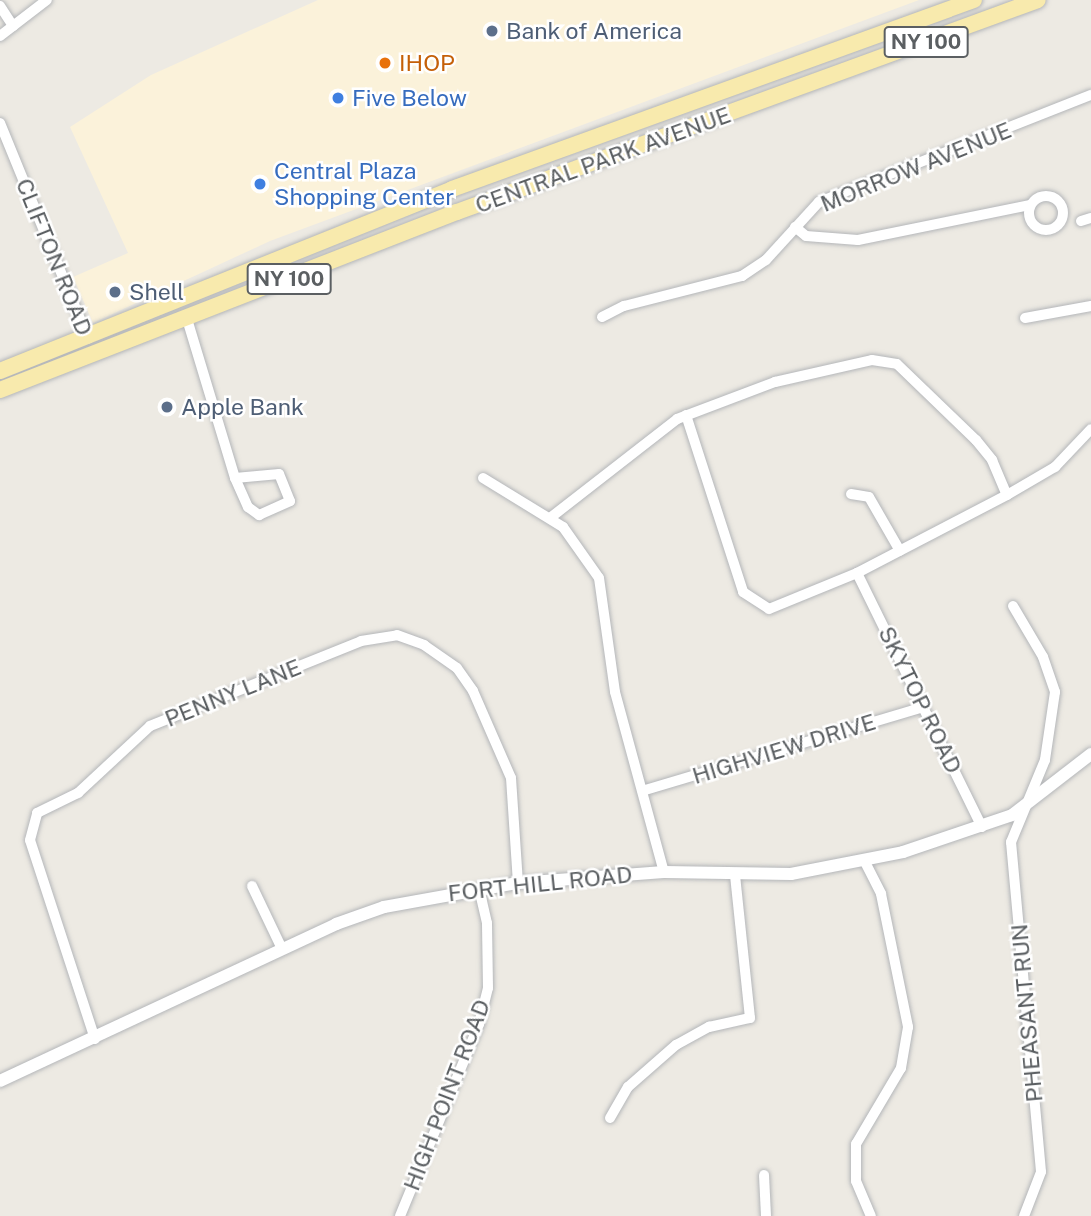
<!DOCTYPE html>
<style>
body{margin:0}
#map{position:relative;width:1091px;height:1216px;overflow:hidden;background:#edeae3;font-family:"Public Sans",sans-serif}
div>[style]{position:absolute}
.commercial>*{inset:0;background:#fbf2da}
.roads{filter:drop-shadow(0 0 2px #b4b6b9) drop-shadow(0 0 2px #b4b6b9)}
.minor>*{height:10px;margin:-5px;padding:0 5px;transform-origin:5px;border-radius:5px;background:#fff}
.minor>.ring{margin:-5px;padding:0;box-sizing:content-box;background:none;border:10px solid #fff;border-radius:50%}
.tertiary>*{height:12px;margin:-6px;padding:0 6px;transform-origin:6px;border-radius:6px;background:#fff}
.primary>*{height:16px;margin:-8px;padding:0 8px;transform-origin:8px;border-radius:8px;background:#f8eaad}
.dots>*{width:19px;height:19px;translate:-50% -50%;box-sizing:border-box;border:4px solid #fff;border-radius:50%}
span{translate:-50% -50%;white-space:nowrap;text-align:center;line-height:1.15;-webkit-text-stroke:5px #fff;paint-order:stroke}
.shield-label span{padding:2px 5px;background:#fff;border:2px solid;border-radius:5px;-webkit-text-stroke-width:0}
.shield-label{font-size:21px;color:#5b5f62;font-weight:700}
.service-label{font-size:23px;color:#4e5e75}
.left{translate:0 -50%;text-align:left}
.food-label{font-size:23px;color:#c56008}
.shop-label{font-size:23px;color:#366cbe}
.street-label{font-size:23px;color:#5b5f62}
</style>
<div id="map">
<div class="commercial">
<i style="clip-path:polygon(318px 0,919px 0,270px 241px,93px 323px,73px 277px,128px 253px,70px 127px,151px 75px)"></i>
</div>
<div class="roads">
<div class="minor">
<i style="left:0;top:6px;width:24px;rotate:57deg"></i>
<i style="left:0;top:36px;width:59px;rotate:-37.5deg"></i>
<i style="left:0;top:123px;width:233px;rotate:67.8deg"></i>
<i class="ring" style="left:1029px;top:196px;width:24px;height:24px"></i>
<i style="left:1081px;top:221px;width:10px;rotate:-17deg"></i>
<i style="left:795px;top:227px;width:14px;rotate:39deg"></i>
<i style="left:806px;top:236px;width:52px;rotate:4.4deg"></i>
<i style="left:858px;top:240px;width:176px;rotate:-11.5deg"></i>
<i style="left:602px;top:317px;width:25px;rotate:-27deg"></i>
<i style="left:624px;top:306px;width:122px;rotate:-14.3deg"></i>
<i style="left:742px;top:276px;width:29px;rotate:-34deg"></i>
<i style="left:766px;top:260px;width:79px;rotate:-47.6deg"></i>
<i style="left:819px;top:202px;width:292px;rotate:-21.5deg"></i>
<i style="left:1025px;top:318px;width:67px;rotate:-10.3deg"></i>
<i style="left:187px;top:319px;width:166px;rotate:73.2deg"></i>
<i style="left:235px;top:478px;width:32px;rotate:66deg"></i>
<i style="left:248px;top:507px;width:14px;rotate:36deg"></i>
<i style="left:259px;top:515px;width:34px;rotate:-24deg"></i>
<i style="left:290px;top:501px;width:29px;rotate:-112deg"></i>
<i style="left:279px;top:474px;width:44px;rotate:174.8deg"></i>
<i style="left:686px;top:415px;width:186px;rotate:72.1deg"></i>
<i style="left:743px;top:592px;width:31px;rotate:33deg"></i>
<i style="left:769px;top:609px;width:95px;rotate:-22.2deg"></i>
<i style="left:857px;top:573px;width:169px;rotate:-27.5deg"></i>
<i style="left:1007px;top:495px;width:56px;rotate:-30.3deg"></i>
<i style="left:1055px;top:467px;width:52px;rotate:-46.5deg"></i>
<i style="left:483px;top:478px;width:94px;rotate:31.5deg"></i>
<i style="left:563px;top:527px;width:62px;rotate:54.8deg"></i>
<i style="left:599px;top:578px;width:115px;rotate:82deg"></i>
<i style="left:615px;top:692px;width:187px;rotate:74.8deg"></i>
<i style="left:851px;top:494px;width:18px;rotate:9deg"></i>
<i style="left:869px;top:497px;width:62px;rotate:60.1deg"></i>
<i style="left:550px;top:518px;width:161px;rotate:-37.9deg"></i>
<i style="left:677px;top:419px;width:105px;rotate:-20.7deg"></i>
<i style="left:775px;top:382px;width:99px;rotate:-12.8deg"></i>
<i style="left:872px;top:360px;width:25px;rotate:9deg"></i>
<i style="left:897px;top:364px;width:110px;rotate:43.9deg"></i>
<i style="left:976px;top:440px;width:26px;rotate:51deg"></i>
<i style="left:992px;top:460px;width:38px;rotate:67deg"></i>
<i style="left:857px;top:573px;width:283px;rotate:63.8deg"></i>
<i style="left:1013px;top:606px;width:59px;rotate:59.5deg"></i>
<i style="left:1043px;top:657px;width:37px;rotate:71deg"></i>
<i style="left:1055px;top:692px;width:69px;rotate:98.4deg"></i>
<i style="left:1045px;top:760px;width:89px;rotate:112.5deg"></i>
<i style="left:1011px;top:842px;width:331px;rotate:84.8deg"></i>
<i style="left:1041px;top:1172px;width:47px;rotate:111.1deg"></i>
<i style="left:645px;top:790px;width:291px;rotate:-16.6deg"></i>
<i style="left:864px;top:860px;width:38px;rotate:63deg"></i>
<i style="left:881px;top:894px;width:136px;rotate:78.5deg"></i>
<i style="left:908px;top:1027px;width:42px;rotate:99.7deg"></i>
<i style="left:901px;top:1068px;width:88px;rotate:120.6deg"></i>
<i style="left:856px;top:1144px;width:37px;rotate:90deg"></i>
<i style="left:856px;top:1181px;width:38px;rotate:67deg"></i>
<i style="left:252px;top:886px;width:70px;rotate:64.5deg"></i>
<i style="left:95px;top:1039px;width:209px;rotate:-108.1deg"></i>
<i style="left:30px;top:840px;width:28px;rotate:-75deg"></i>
<i style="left:37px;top:813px;width:46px;rotate:-26deg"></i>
<i style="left:78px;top:793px;width:98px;rotate:-42.9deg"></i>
<i style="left:150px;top:726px;width:227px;rotate:-21.9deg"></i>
<i style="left:361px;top:641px;width:36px;rotate:-9deg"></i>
<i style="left:397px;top:635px;width:29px;rotate:20deg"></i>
<i style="left:424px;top:645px;width:40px;rotate:34.9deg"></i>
<i style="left:457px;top:668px;width:28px;rotate:55deg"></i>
<i style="left:473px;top:691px;width:95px;rotate:66.4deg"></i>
<i style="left:511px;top:778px;width:105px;rotate:86.2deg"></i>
<i style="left:610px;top:1118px;width:36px;rotate:-60deg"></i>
<i style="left:628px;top:1087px;width:64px;rotate:-41.2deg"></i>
<i style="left:676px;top:1045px;width:38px;rotate:-29deg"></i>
<i style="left:709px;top:1027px;width:42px;rotate:-12.4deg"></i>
<i style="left:750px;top:1018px;width:143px;rotate:-96deg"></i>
<i style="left:764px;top:1175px;width:41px;rotate:87.2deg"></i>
<i style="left:400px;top:1216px;width:208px;rotate:-67.6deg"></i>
<i style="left:479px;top:1024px;width:37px;rotate:-76deg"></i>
<i style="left:488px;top:988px;width:65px;rotate:-90.9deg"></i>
<i style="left:487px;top:923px;width:35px;rotate:-103deg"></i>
</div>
<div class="tertiary">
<i style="left:0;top:1081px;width:371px;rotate:-25deg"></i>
<i style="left:336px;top:924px;width:51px;rotate:-19.5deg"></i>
<i style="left:384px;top:907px;width:136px;rotate:-10.2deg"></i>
<i style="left:518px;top:883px;width:146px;rotate:-4.3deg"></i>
<i style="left:664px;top:872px;width:127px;rotate:0.9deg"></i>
<i style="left:791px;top:874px;width:114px;rotate:-11.1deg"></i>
<i style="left:903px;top:852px;width:115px;rotate:-18.7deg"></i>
<i style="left:1012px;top:815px;width:100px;rotate:-37.7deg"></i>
</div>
<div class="primary">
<i style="left:0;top:371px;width:487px;rotate:-21.9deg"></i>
<i style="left:452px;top:189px;width:555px;rotate:-19.9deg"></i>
<i style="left:0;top:390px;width:490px;rotate:-21.3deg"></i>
<i style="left:457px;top:212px;width:618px;rotate:-20.05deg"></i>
</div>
</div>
<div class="dots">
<i style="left:492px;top:31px;background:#5c6f8a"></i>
<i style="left:385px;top:63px;background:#e8710a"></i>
<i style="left:338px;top:98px;background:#3f7fe0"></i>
<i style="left:260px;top:184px;background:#3f7fe0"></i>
<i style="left:115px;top:292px;background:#5c6f8a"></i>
<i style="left:167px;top:407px;background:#5c6f8a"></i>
</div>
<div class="shield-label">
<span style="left:926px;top:42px">NY 100</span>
<span style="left:289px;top:279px">NY 100</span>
</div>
<div class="service-label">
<span class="left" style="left:506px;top:31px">Bank of America</span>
<span class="left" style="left:129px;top:292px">Shell</span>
<span class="left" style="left:181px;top:407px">Apple Bank</span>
</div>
<div class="food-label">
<span class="left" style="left:399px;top:63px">IHOP</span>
</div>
<div class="shop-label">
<span class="left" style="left:352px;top:98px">Five Below</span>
<span class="left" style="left:274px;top:184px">Central Plaza<br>Shopping Center</span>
</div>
<div class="street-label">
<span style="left:603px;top:160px;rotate:-20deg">CENTRAL PARK AVENUE</span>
<span style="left:916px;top:167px;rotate:-22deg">MORROW AVENUE</span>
<span style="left:54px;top:257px;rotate:68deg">CLIFTON ROAD</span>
<span style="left:233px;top:693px;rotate:-22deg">PENNY LANE</span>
<span style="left:920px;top:700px;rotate:64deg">SKYTOP ROAD</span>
<span style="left:784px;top:749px;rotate:-17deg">HIGHVIEW DRIVE</span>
<span style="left:540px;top:884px;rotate:-6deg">FORT HILL ROAD</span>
<span style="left:1027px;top:1013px;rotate:-95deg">PHEASANT RUN</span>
<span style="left:447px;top:1095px;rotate:-69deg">HIGH POINT ROAD</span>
</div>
</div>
